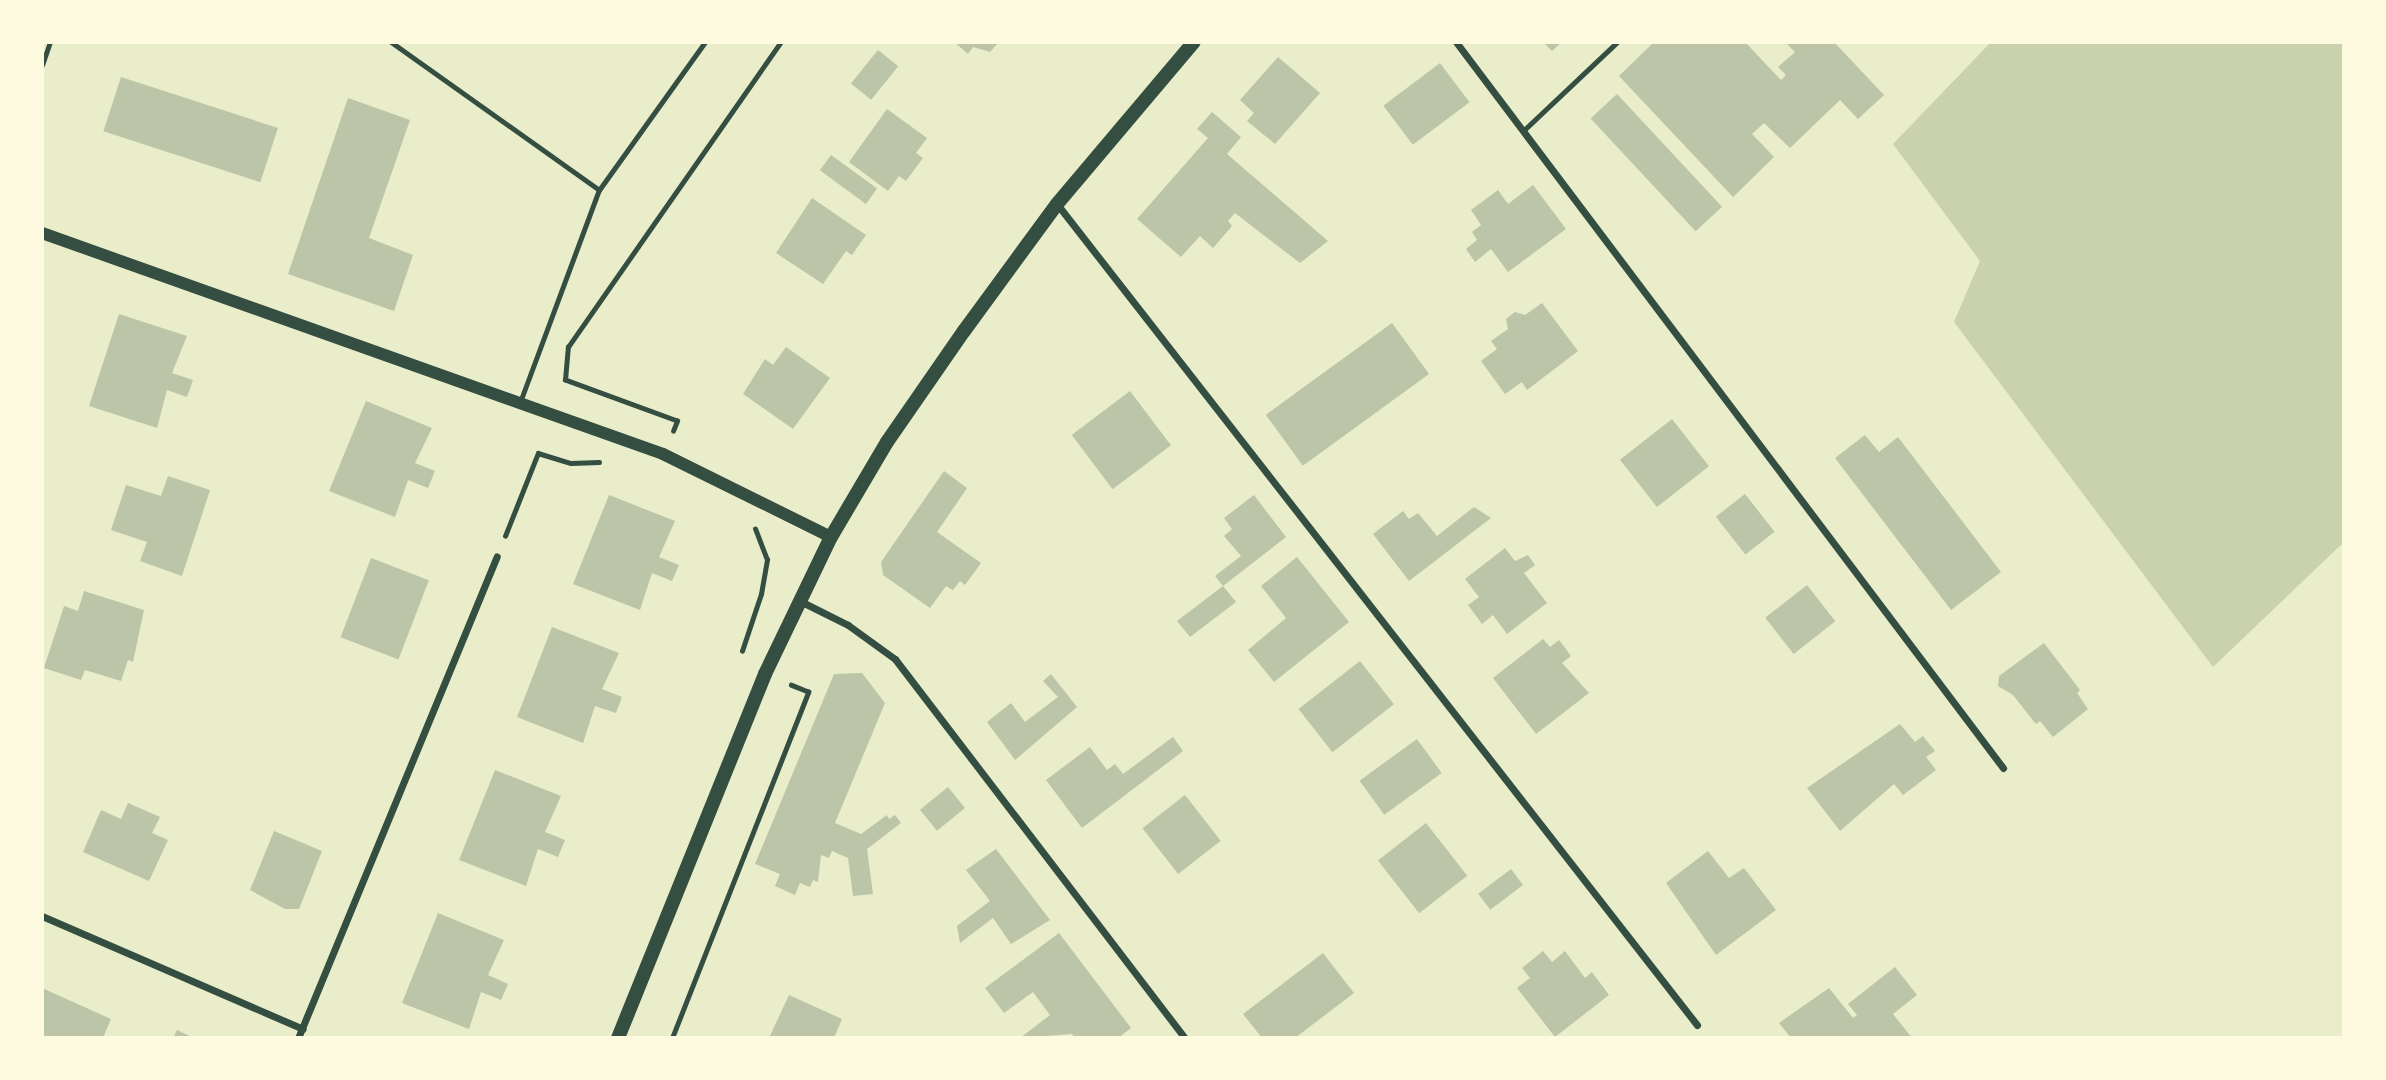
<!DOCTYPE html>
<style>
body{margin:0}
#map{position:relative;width:2386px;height:1080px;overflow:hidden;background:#e9edc9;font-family:"Work Sans",sans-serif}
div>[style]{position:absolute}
.green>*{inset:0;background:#cad2ad}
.building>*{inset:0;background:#bcc5a7;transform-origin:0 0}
.path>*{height:4.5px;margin:-2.25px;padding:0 2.25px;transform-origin:2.25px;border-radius:2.25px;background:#344e41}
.service>*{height:5px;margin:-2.5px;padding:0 2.5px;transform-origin:2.5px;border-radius:2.5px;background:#344e41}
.minor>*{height:7px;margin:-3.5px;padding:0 3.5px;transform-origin:3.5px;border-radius:3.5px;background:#344e41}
.tertiary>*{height:12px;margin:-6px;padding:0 6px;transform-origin:6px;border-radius:6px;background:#344e41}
.secondary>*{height:14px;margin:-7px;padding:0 7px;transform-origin:7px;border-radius:7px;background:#344e41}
span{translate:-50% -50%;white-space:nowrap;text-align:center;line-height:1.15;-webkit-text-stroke:7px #fefae0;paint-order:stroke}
.frame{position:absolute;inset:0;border:44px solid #fefae0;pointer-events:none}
</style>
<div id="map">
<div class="green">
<i style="clip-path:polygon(1991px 42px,2344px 42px,2344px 542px,2213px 667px,1954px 322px,1980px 261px,1893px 144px)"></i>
</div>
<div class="building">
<i style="clip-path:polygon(954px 42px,999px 42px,990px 52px,973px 47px,968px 54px)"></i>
<i style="clip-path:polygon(1543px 42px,1562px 42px,1552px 51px)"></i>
<i style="clip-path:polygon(1654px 42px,1745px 42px,1781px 80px,1786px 75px,1778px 67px,1795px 52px,1785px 42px,1834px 42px,1884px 95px,1858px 119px,1840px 100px,1790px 148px,1764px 123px,1752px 134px,1774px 157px,1733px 197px,1619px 76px)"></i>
<i style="left:878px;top:50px;width:26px;height:43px;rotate:39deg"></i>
<i style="clip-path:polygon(1278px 57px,1320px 93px,1275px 144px,1247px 121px,1254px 113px,1240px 100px)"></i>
<i style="left:1440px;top:63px;width:49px;height:71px;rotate:53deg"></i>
<i style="left:121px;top:77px;width:165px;height:57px;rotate:18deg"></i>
<i style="left:1617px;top:94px;width:154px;height:36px;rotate:47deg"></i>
<i style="clip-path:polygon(348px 98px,410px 120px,369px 238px,413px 255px,394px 311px,288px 274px)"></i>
<i style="clip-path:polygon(887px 109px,927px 138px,916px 153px,923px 158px,906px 181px,899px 176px,888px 191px,849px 162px)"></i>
<i style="clip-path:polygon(1212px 112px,1241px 137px,1227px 154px,1328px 241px,1300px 263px,1235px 213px,1228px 221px,1232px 226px,1213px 248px,1200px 236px,1181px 257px,1137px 219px,1208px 138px,1197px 129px)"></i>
<i style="left:831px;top:155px;width:57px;height:19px;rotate:36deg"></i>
<i style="clip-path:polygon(1533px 185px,1566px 229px,1508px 272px,1491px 249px,1475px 262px,1466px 249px,1477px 240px,1472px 232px,1481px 225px,1471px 210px,1498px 190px,1508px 204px)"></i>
<i style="clip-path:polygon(812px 198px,866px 235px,852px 255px,846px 251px,823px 284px,776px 253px)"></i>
<i style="clip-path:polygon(1542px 303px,1578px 351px,1527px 390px,1522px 382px,1505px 394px,1481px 361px,1497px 349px,1491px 341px,1508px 329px,1506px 319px,1515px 312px,1525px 315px)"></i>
<i style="clip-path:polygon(119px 314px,187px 336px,172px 373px,193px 380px,187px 397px,167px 390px,157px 428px,89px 406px)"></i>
<i style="left:1392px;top:323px;width:63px;height:156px;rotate:54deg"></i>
<i style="clip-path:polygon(786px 347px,830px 378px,793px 429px,743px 394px,765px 359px,773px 365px)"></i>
<i style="left:1130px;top:391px;width:68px;height:73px;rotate:53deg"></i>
<i style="clip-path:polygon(366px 401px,432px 428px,415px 463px,435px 471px,428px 488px,408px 480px,395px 517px,329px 491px)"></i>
<i style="left:1672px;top:419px;width:60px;height:66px;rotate:52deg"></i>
<i style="clip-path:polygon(1865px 435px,1879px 452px,1898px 437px,2001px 572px,1951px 610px,1835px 458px)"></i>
<i style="clip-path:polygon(944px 471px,967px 488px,937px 532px,981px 563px,965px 585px,960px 581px,953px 590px,946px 586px,930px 608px,883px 575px,881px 562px)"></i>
<i style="clip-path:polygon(168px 476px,210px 490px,182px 576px,140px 561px,147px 542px,111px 530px,126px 485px,161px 496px)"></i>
<i style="left:1745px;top:494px;width:48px;height:37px;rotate:52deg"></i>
<i style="clip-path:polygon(609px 495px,675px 521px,659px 557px,679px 565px,672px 581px,652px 573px,640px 610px,573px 584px)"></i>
<i style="clip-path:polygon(1254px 495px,1286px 537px,1223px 586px,1236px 602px,1190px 637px,1177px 621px,1223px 586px,1215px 576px,1241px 556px,1224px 536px,1232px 529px,1224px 518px)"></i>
<i style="clip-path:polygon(1474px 507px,1491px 518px,1409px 581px,1373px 534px,1403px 511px,1409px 519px,1418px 513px,1437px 536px)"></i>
<i style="clip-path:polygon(1505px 548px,1515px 561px,1528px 555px,1535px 565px,1524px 573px,1547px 603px,1507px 634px,1493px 615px,1482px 624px,1468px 605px,1479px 597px,1465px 579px)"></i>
<i style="clip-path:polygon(1297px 557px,1349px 622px,1274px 682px,1248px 650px,1286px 618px,1261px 586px)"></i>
<i style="left:371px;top:558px;width:62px;height:85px;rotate:21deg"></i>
<i style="left:1807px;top:585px;width:46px;height:53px;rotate:52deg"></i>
<i style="clip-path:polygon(84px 591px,144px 610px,133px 662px,128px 660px,121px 681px,85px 670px,81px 680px,44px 668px,64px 606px,78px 611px)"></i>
<i style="clip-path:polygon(552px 627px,619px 653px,602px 689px,622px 697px,616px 713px,595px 706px,583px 743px,517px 717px)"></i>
<i style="clip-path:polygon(1543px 639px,1550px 647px,1559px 640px,1571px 656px,1562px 663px,1589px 693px,1536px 734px,1493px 678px)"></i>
<i style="clip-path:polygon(2044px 643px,2080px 690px,2077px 693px,2088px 709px,2053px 737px,2040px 721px,2036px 724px,2013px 695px,1998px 686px,1999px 676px)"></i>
<i style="left:1360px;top:661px;width:55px;height:78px;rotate:52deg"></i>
<i style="clip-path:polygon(862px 673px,885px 703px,835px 823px,861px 834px,887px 815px,889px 819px,895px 815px,901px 823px,867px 849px,873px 894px,853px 896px,848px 858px,832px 851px,829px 858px,821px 855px,818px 882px,813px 880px,810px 887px,800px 883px,795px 895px,775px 886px,780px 874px,755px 864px,834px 674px)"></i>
<i style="clip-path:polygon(1051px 674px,1077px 707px,1015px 760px,987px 722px,1011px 703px,1025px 722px,1058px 697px,1043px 681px)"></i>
<i style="clip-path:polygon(1900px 724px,1915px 742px,1923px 736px,1935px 751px,1926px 757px,1936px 770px,1903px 795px,1894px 784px,1840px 831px,1807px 788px)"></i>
<i style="clip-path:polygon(1173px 737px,1183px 751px,1082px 828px,1046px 780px,1090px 747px,1107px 770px,1115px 764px,1123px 774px)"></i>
<i style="left:1417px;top:739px;width:42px;height:71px;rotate:54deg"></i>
<i style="clip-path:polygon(495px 770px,561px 796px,545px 832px,565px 840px,558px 857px,538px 849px,526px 886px,459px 860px)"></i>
<i style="left:948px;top:787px;width:27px;height:36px;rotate:51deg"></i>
<i style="left:1185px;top:795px;width:58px;height:54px;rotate:52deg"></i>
<i style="clip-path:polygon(128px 803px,160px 817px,152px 833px,168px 840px,149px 881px,83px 852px,101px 810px,121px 819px)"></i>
<i style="left:1426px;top:823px;width:67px;height:61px;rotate:52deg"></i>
<i style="clip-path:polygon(274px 831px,322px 851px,299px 909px,285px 909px,250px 890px)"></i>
<i style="clip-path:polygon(996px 849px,1050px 920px,1011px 944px,993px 918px,960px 943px,957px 926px,990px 901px,966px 870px)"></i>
<i style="clip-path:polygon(1708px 851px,1729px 878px,1744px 868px,1776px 910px,1716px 955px,1666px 883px)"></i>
<i style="left:1511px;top:869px;width:20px;height:41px;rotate:53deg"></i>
<i style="clip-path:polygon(438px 913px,504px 940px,488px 975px,508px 984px,501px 1000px,481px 992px,469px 1029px,402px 1003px)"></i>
<i style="clip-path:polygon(1059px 933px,1131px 1028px,1118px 1038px,1075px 1038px,1072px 1034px,1020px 1038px,1050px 1015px,1033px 992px,1004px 1013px,985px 988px)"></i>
<i style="clip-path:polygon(1543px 951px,1552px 962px,1565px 951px,1585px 978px,1592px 972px,1609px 995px,1555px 1037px,1517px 988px,1530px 978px,1522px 968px)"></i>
<i style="clip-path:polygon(1323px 953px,1354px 993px,1295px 1038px,1262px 1038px,1243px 1014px)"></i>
<i style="clip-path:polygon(1895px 967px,1917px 995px,1893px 1014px,1912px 1038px,1791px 1038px,1779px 1023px,1829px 988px,1853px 1018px,1857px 1015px,1848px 1004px)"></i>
<i style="clip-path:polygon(42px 988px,111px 1019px,103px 1038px,42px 1038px)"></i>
<i style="clip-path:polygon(789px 995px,842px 1019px,834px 1038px,769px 1038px)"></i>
<i style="clip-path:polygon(177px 1030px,194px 1038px,173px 1038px)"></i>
</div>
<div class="path">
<i style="left:673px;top:431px;width:11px;rotate:-68deg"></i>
<i style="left:677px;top:421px;width:119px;rotate:-159.9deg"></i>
<i style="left:565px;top:380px;width:33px;rotate:-85deg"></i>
<i style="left:568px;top:347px;width:372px;rotate:-55.1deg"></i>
<i style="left:505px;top:536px;width:89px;rotate:-68.3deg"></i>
<i style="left:538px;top:453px;width:34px;rotate:17deg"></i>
<i style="left:571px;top:463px;width:28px;rotate:-2deg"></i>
<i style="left:742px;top:651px;width:60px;rotate:-71.6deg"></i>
<i style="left:761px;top:594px;width:35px;rotate:-80deg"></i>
<i style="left:767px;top:560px;width:33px;rotate:-111deg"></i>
<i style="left:672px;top:1038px;width:372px;rotate:-68.5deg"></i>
<i style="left:808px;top:692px;width:18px;rotate:-158deg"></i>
</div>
<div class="service">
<i style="left:391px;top:42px;width:255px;rotate:35.4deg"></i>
<i style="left:42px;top:65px;width:24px;rotate:-71deg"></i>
<i style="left:1523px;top:131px;width:129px;rotate:-43.4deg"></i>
<i style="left:520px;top:402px;width:226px;rotate:-69.6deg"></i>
<i style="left:599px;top:190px;width:182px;rotate:-54.4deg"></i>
</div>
<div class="minor">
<i style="left:1456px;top:42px;width:909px;rotate:53deg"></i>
<i style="left:1057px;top:204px;width:1041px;rotate:52.06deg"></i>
<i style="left:800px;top:601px;width:54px;rotate:26.6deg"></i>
<i style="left:848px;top:625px;width:58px;rotate:35.9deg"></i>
<i style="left:895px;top:659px;width:477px;rotate:52.6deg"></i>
<i style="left:42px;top:916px;width:284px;rotate:23.4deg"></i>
<i style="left:298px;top:1038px;width:521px;rotate:-67.57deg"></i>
</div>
<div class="tertiary">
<i style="left:42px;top:233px;width:659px;rotate:19.59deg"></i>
<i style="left:663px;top:454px;width:187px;rotate:26.3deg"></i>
</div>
<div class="secondary">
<i style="left:618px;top:1038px;width:393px;rotate:-68deg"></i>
<i style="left:765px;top:674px;width:152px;rotate:-64.3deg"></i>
<i style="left:831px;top:537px;width:110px;rotate:-59.5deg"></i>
<i style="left:887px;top:442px;width:135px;rotate:-55.3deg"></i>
<i style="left:964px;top:331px;width:157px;rotate:-53.8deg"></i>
<i style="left:1057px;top:204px;width:212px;rotate:-49.8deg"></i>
</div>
<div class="frame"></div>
</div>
